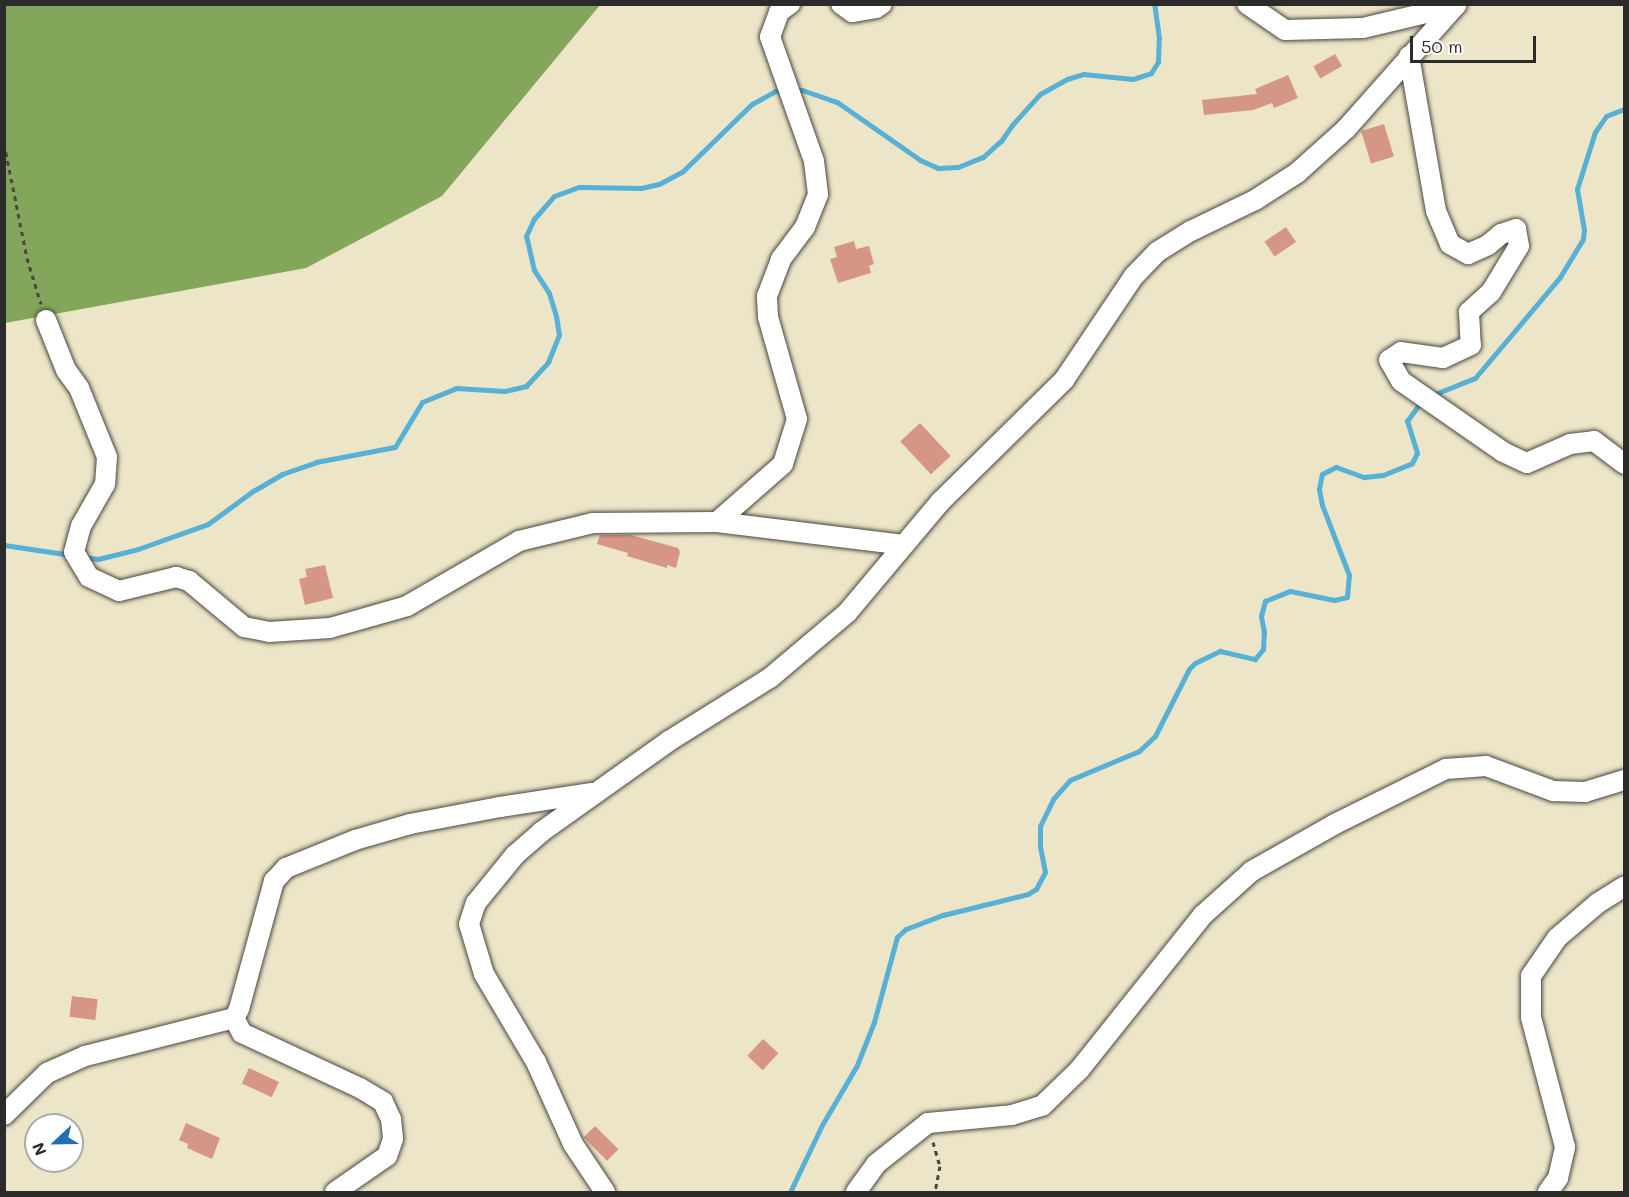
<!DOCTYPE html>
<style>
body{margin:0}
#map{position:relative;width:1629px;height:1197px;overflow:hidden;background:#ede5c7;font-family:Mali,sans-serif}
div>[style]{position:absolute}
.forest>*{inset:0;background:#83a65a}
.stream>*{height:5px;margin:-2.5px;padding:0 2.5px;transform-origin:2.5px;border-radius:2.5px;background:#57b0d5}
.building>*{inset:0;background:#d59685;transform-origin:0 0}
.path>*{height:3px;margin-top:-1.5px;transform-origin:0;background:repeating-linear-gradient(90deg,#484742 0 4.5px,transparent 0 9px)}
.roads{filter:drop-shadow(0 0 2px #484742) drop-shadow(0 0 2px #484742)}
.street>*{height:20px;margin:-10px;padding:0 10px;transform-origin:10px;border-radius:10px;background:#fff}
span{translate:-50% -50%;white-space:nowrap;text-align:center;line-height:1.15;-webkit-text-stroke:4.5px #fff;paint-order:stroke}
.frame{position:absolute;inset:0;border:6px solid #2b2b2b;pointer-events:none}
.north{position:absolute;left:24px;top:1113px;width:60px;height:60px;box-sizing:border-box;background:#fff;border:2px solid #aaa;border-radius:50%;rotate:248deg;font-size:16px;font-weight:700;line-height:24px;text-align:center;color:#2b2b2b}
.north::after{content:'';display:block;margin:auto;width:21px;height:27px;background:#1f6fb2;clip-path:polygon(50% 0,100% 100%,50% 72%,0 100%)}
.scale{position:absolute;left:1410px;top:36px;width:126px;height:27px;box-sizing:border-box;border:3px solid #2b2b2b;border-top:0;padding-left:8px;font-size:18px;line-height:21px;white-space:nowrap;color:#2b2b2b;-webkit-text-stroke:4px #fff;paint-order:stroke}
</style>
<div id="map">
<div class="forest">
<i style="clip-path:polygon(5px 5px,600px 5px,442px 196px,306px 268px,5px 323px)"></i>
</div>
<div class="stream">
<i style="left:1430px;top:396px;width:48px;rotate:-21.8deg"></i>
<i style="left:1475px;top:378px;width:132px;rotate:-49.9deg"></i>
<i style="left:1560px;top:277px;width:44px;rotate:-58.8deg"></i>
<i style="left:1583px;top:239px;width:9px;rotate:-84deg"></i>
<i style="left:1584px;top:230px;width:42px;rotate:-99.7deg"></i>
<i style="left:1577px;top:189px;width:60px;rotate:-72.5deg"></i>
<i style="left:1595px;top:132px;width:19px;rotate:-55deg"></i>
<i style="left:1606px;top:116px;width:19px;rotate:-21deg"></i>
<i style="left:4px;top:545px;width:68px;rotate:8.5deg"></i>
<i style="left:83px;top:557px;width:15px;rotate:8deg"></i>
<i style="left:98px;top:559px;width:41px;rotate:-14deg"></i>
<i style="left:138px;top:549px;width:74px;rotate:-19.7deg"></i>
<i style="left:208px;top:524px;width:56px;rotate:-36.3deg"></i>
<i style="left:253px;top:491px;width:34px;rotate:-30deg"></i>
<i style="left:282px;top:474px;width:36px;rotate:-19deg"></i>
<i style="left:316px;top:462px;width:80px;rotate:-10.8deg"></i>
<i style="left:395px;top:447px;width:52px;rotate:-59deg"></i>
<i style="left:422px;top:402px;width:37px;rotate:-22deg"></i>
<i style="left:456px;top:388px;width:49px;rotate:3.5deg"></i>
<i style="left:505px;top:391px;width:22px;rotate:-13deg"></i>
<i style="left:526px;top:386px;width:33px;rotate:-47deg"></i>
<i style="left:548px;top:362px;width:29px;rotate:-68deg"></i>
<i style="left:559px;top:335px;width:19px;rotate:-99deg"></i>
<i style="left:556px;top:316px;width:24px;rotate:-107deg"></i>
<i style="left:549px;top:293px;width:27px;rotate:-123deg"></i>
<i style="left:534px;top:270px;width:35px;rotate:-103deg"></i>
<i style="left:526px;top:236px;width:19px;rotate:-65deg"></i>
<i style="left:534px;top:219px;width:30px;rotate:-49deg"></i>
<i style="left:554px;top:196px;width:27px;rotate:-20deg"></i>
<i style="left:579px;top:187px;width:62px;rotate:0.9deg"></i>
<i style="left:641px;top:188px;width:18px;rotate:-13deg"></i>
<i style="left:659px;top:184px;width:27px;rotate:-28deg"></i>
<i style="left:683px;top:171px;width:96px;rotate:-44.2deg"></i>
<i style="left:752px;top:104px;width:26px;rotate:-29deg"></i>
<i style="left:775px;top:91px;width:27px;rotate:-2deg"></i>
<i style="left:802px;top:90px;width:37px;rotate:19deg"></i>
<i style="left:837px;top:102px;width:101px;rotate:34.9deg"></i>
<i style="left:920px;top:160px;width:20px;rotate:24deg"></i>
<i style="left:938px;top:168px;width:20px;rotate:-3deg"></i>
<i style="left:958px;top:167px;width:27px;rotate:-22deg"></i>
<i style="left:983px;top:157px;width:24px;rotate:-42deg"></i>
<i style="left:1001px;top:141px;width:19px;rotate:-55deg"></i>
<i style="left:1012px;top:125px;width:42px;rotate:-47.9deg"></i>
<i style="left:1040px;top:94px;width:31px;rotate:-29deg"></i>
<i style="left:1067px;top:79px;width:17px;rotate:-17deg"></i>
<i style="left:1083px;top:74px;width:50px;rotate:5.7deg"></i>
<i style="left:1133px;top:79px;width:19px;rotate:-18deg"></i>
<i style="left:1151px;top:73px;width:13px;rotate:-58deg"></i>
<i style="left:1158px;top:62px;width:24px;rotate:-88deg"></i>
<i style="left:1159px;top:38px;width:34px;rotate:-98deg"></i>
<i style="left:790px;top:1192px;width:74px;rotate:-64.5deg"></i>
<i style="left:822px;top:1125px;width:69px;rotate:-59.7deg"></i>
<i style="left:857px;top:1065px;width:46px;rotate:-68.4deg"></i>
<i style="left:874px;top:1022px;width:88px;rotate:-74.9deg"></i>
<i style="left:897px;top:937px;width:12px;rotate:-42deg"></i>
<i style="left:906px;top:929px;width:40px;rotate:-21deg"></i>
<i style="left:943px;top:915px;width:88px;rotate:-13.9deg"></i>
<i style="left:1028px;top:894px;width:9px;rotate:-32deg"></i>
<i style="left:1036px;top:889px;width:19px;rotate:-62deg"></i>
<i style="left:1045px;top:872px;width:25px;rotate:-101deg"></i>
<i style="left:1040px;top:847px;width:21px;rotate:-90deg"></i>
<i style="left:1040px;top:826px;width:30px;rotate:-64deg"></i>
<i style="left:1053px;top:799px;width:25px;rotate:-48deg"></i>
<i style="left:1070px;top:780px;width:75px;rotate:-22.8deg"></i>
<i style="left:1139px;top:751px;width:22px;rotate:-43deg"></i>
<i style="left:1155px;top:736px;width:75px;rotate:-63.1deg"></i>
<i style="left:1189px;top:669px;width:8px;rotate:-45deg"></i>
<i style="left:1195px;top:663px;width:28px;rotate:-26deg"></i>
<i style="left:1220px;top:651px;width:36px;rotate:13deg"></i>
<i style="left:1255px;top:659px;width:13px;rotate:-51deg"></i>
<i style="left:1263px;top:649px;width:17px;rotate:-87deg"></i>
<i style="left:1264px;top:632px;width:16px;rotate:-101deg"></i>
<i style="left:1261px;top:616px;width:16px;rotate:-75deg"></i>
<i style="left:1265px;top:601px;width:27px;rotate:-22deg"></i>
<i style="left:1290px;top:591px;width:45px;rotate:11.6deg"></i>
<i style="left:1334px;top:600px;width:13px;rotate:-13deg"></i>
<i style="left:1347px;top:597px;width:22px;rotate:-85deg"></i>
<i style="left:1349px;top:575px;width:75px;rotate:-111.1deg"></i>
<i style="left:1322px;top:505px;width:16px;rotate:-101deg"></i>
<i style="left:1319px;top:489px;width:15px;rotate:-79deg"></i>
<i style="left:1322px;top:474px;width:16px;rotate:-27deg"></i>
<i style="left:1336px;top:467px;width:30px;rotate:20deg"></i>
<i style="left:1364px;top:477px;width:19px;rotate:-6deg"></i>
<i style="left:1383px;top:475px;width:31px;rotate:-22deg"></i>
<i style="left:1412px;top:463px;width:11px;rotate:-63deg"></i>
<i style="left:1417px;top:453px;width:34px;rotate:-107deg"></i>
<i style="left:1407px;top:421px;width:26px;rotate:-54deg"></i>
</div>
<div class="building">
<i style="left:1335px;top:54px;width:14px;height:25px;rotate:60deg"></i>
<i style="clip-path:polygon(1288px 75px,1298px 98px,1274px 108px,1272px 103px,1253px 110px,1204px 115px,1202px 100px,1257px 94px,1255px 89px)"></i>
<i style="left:1384px;top:124px;width:34px;height:24px;rotate:73deg"></i>
<i style="left:1286px;top:227px;width:18px;height:26px;rotate:56deg"></i>
<i style="clip-path:polygon(854px 241px,856px 249px,869px 246px,874px 264px,869px 266px,871px 273px,838px 283px,830px 259px,837px 257px,834px 247px)"></i>
<i style="left:920px;top:423px;width:45px;height:27px;rotate:47deg"></i>
<i style="clip-path:polygon(600px 535px,631px 535px,678px 548px,680px 552px,676px 568px,667px 565px,667px 568px,627px 556px,628px 553px,597px 544px)"></i>
<i style="clip-path:polygon(325px 565px,333px 598px,305px 605px,299px 579px,307px 577px,305px 569px)"></i>
<i style="left:72px;top:996px;width:26px;height:21px;rotate:7deg"></i>
<i style="left:763px;top:1039px;width:21px;height:23px;rotate:43deg"></i>
<i style="left:249px;top:1068px;width:33px;height:17px;rotate:25deg"></i>
<i style="clip-path:polygon(186px 1123px,220px 1138px,212px 1159px,187px 1148px,188px 1144px,179px 1140px)"></i>
<i style="left:595px;top:1126px;width:33px;height:16px;rotate:45deg"></i>
</div>
<div class="path">
<i style="left:4px;top:143px;width:117px;rotate:78.7deg"></i>
<i style="left:27px;top:258px;width:48px;rotate:73.1deg"></i>
<i style="left:933px;top:1142px;width:25px;rotate:74deg"></i>
<i style="left:940px;top:1166px;width:26px;rotate:101deg"></i>
</div>
<div class="roads">
<div class="street">
<i style="left:841px;top:4px;width:14px;rotate:36deg"></i>
<i style="left:852px;top:12px;width:24px;rotate:-9deg"></i>
<i style="left:876px;top:8px;width:7px;rotate:-34deg"></i>
<i style="left:1247px;top:4px;width:46px;rotate:34.4deg"></i>
<i style="left:1285px;top:30px;width:78px;rotate:-1.5deg"></i>
<i style="left:1363px;top:28px;width:95px;rotate:-13.4deg"></i>
<i style="left:1409px;top:56px;width:157px;rotate:80.1deg"></i>
<i style="left:1436px;top:211px;width:36px;rotate:67deg"></i>
<i style="left:1450px;top:244px;width:21px;rotate:29deg"></i>
<i style="left:1468px;top:254px;width:22px;rotate:-24deg"></i>
<i style="left:1488px;top:245px;width:17px;rotate:-40deg"></i>
<i style="left:1501px;top:234px;width:16px;rotate:-18deg"></i>
<i style="left:1516px;top:229px;width:17px;rotate:80deg"></i>
<i style="left:1519px;top:246px;width:54px;rotate:121.3deg"></i>
<i style="left:1491px;top:292px;width:30px;rotate:138deg"></i>
<i style="left:1469px;top:312px;width:33px;rotate:87deg"></i>
<i style="left:1471px;top:345px;width:31px;rotate:155deg"></i>
<i style="left:1443px;top:358px;width:42px;rotate:-171.9deg"></i>
<i style="left:1401px;top:352px;width:14px;rotate:146deg"></i>
<i style="left:1389px;top:360px;width:24px;rotate:60deg"></i>
<i style="left:1401px;top:381px;width:124px;rotate:34.8deg"></i>
<i style="left:1503px;top:452px;width:26px;rotate:25deg"></i>
<i style="left:1527px;top:463px;width:47px;rotate:-23.8deg"></i>
<i style="left:1570px;top:444px;width:24px;rotate:-7deg"></i>
<i style="left:1594px;top:441px;width:38px;rotate:37deg"></i>
<i style="left:46px;top:320px;width:54px;rotate:68.2deg"></i>
<i style="left:66px;top:370px;width:22px;rotate:54deg"></i>
<i style="left:79px;top:388px;width:74px;rotate:67.9deg"></i>
<i style="left:107px;top:457px;width:27px;rotate:94deg"></i>
<i style="left:105px;top:484px;width:48px;rotate:119.7deg"></i>
<i style="left:81px;top:526px;width:27px;rotate:105deg"></i>
<i style="left:74px;top:552px;width:29px;rotate:59deg"></i>
<i style="left:89px;top:577px;width:33px;rotate:25deg"></i>
<i style="left:119px;top:591px;width:59px;rotate:-13.8deg"></i>
<i style="left:176px;top:577px;width:14px;rotate:17deg"></i>
<i style="left:189px;top:581px;width:72px;rotate:39.9deg"></i>
<i style="left:244px;top:627px;width:25px;rotate:11deg"></i>
<i style="left:269px;top:632px;width:61px;rotate:-3.8deg"></i>
<i style="left:330px;top:628px;width:80px;rotate:-15.9deg"></i>
<i style="left:407px;top:606px;width:129px;rotate:-30.1deg"></i>
<i style="left:519px;top:541px;width:76px;rotate:-13.7deg"></i>
<i style="left:593px;top:523px;width:124px;rotate:-0.5deg"></i>
<i style="left:717px;top:522px;width:188px;rotate:7deg"></i>
<i style="left:717px;top:522px;width:88px;rotate:-41.3deg"></i>
<i style="left:783px;top:464px;width:47px;rotate:-72.7deg"></i>
<i style="left:797px;top:419px;width:106px;rotate:-105.9deg"></i>
<i style="left:768px;top:317px;width:21px;rotate:-93deg"></i>
<i style="left:767px;top:296px;width:40px;rotate:-69deg"></i>
<i style="left:781px;top:259px;width:40px;rotate:-53deg"></i>
<i style="left:805px;top:227px;width:35px;rotate:-68deg"></i>
<i style="left:818px;top:194px;width:33px;rotate:-97deg"></i>
<i style="left:814px;top:161px;width:132px;rotate:-109.5deg"></i>
<i style="left:770px;top:37px;width:27px;rotate:-70deg"></i>
<i style="left:779px;top:12px;width:14px;rotate:-36deg"></i>
<i style="left:234px;top:1018px;width:10px;rotate:-61deg"></i>
<i style="left:239px;top:1009px;width:133px;rotate:-74.7deg"></i>
<i style="left:274px;top:881px;width:18px;rotate:-47deg"></i>
<i style="left:286px;top:868px;width:74px;rotate:-22.1deg"></i>
<i style="left:355px;top:840px;width:57px;rotate:-16.2deg"></i>
<i style="left:410px;top:824px;width:92px;rotate:-10.7deg"></i>
<i style="left:500px;top:807px;width:93px;rotate:-8.7deg"></i>
<i style="left:234px;top:1018px;width:17px;rotate:62deg"></i>
<i style="left:242px;top:1033px;width:130px;rotate:25deg"></i>
<i style="left:360px;top:1088px;width:27px;rotate:31deg"></i>
<i style="left:383px;top:1102px;width:19px;rotate:65deg"></i>
<i style="left:391px;top:1119px;width:20px;rotate:84deg"></i>
<i style="left:393px;top:1139px;width:18px;rotate:109deg"></i>
<i style="left:387px;top:1156px;width:63px;rotate:145.3deg"></i>
<i style="left:4px;top:1115px;width:60px;rotate:-44.3deg"></i>
<i style="left:47px;top:1073px;width:42px;rotate:-24.1deg"></i>
<i style="left:85px;top:1056px;width:154px;rotate:-14.3deg"></i>
<i style="left:605px;top:1192px;width:58px;rotate:-123.7deg"></i>
<i style="left:573px;top:1144px;width:90px;rotate:-114.3deg"></i>
<i style="left:536px;top:1062px;width:102px;rotate:-120.6deg"></i>
<i style="left:484px;top:974px;width:52px;rotate:-106.7deg"></i>
<i style="left:469px;top:924px;width:22px;rotate:-72deg"></i>
<i style="left:476px;top:903px;width:62px;rotate:-50.9deg"></i>
<i style="left:515px;top:855px;width:35px;rotate:-41deg"></i>
<i style="left:541px;top:832px;width:157px;rotate:-35.4deg"></i>
<i style="left:669px;top:741px;width:119px;rotate:-32deg"></i>
<i style="left:770px;top:678px;width:101px;rotate:-40.2deg"></i>
<i style="left:847px;top:613px;width:146px;rotate:-50deg"></i>
<i style="left:941px;top:501px;width:173px;rotate:-44.5deg"></i>
<i style="left:1064px;top:380px;width:125px;rotate:-56.1deg"></i>
<i style="left:1134px;top:276px;width:33px;rotate:-46deg"></i>
<i style="left:1157px;top:252px;width:40px;rotate:-32deg"></i>
<i style="left:1191px;top:231px;width:71px;rotate:-25.8deg"></i>
<i style="left:1255px;top:200px;width:50px;rotate:-32.7deg"></i>
<i style="left:1297px;top:173px;width:66px;rotate:-41.9deg"></i>
<i style="left:1346px;top:129px;width:167px;rotate:-48.4deg"></i>
<i style="left:856px;top:1192px;width:34px;rotate:-54deg"></i>
<i style="left:876px;top:1164px;width:66px;rotate:-38.3deg"></i>
<i style="left:928px;top:1123px;width:84px;rotate:-5.4deg"></i>
<i style="left:1012px;top:1115px;width:31px;rotate:-17deg"></i>
<i style="left:1042px;top:1106px;width:53px;rotate:-44.2deg"></i>
<i style="left:1080px;top:1069px;width:197px;rotate:-51.4deg"></i>
<i style="left:1203px;top:915px;width:66px;rotate:-41.9deg"></i>
<i style="left:1252px;top:871px;width:95px;rotate:-29.5deg"></i>
<i style="left:1335px;top:824px;width:124px;rotate:-26.4deg"></i>
<i style="left:1446px;top:769px;width:40px;rotate:-4.3deg"></i>
<i style="left:1486px;top:766px;width:72px;rotate:20.5deg"></i>
<i style="left:1553px;top:791px;width:32px;rotate:2deg"></i>
<i style="left:1585px;top:792px;width:41px;rotate:-17.1deg"></i>
<i style="left:1548px;top:1192px;width:17px;rotate:-54deg"></i>
<i style="left:1558px;top:1178px;width:32px;rotate:-77deg"></i>
<i style="left:1565px;top:1147px;width:134px;rotate:-104.7deg"></i>
<i style="left:1531px;top:1017px;width:41px;rotate:-90deg"></i>
<i style="left:1531px;top:976px;width:46px;rotate:-55.6deg"></i>
<i style="left:1557px;top:938px;width:54px;rotate:-40.5deg"></i>
<i style="left:1598px;top:903px;width:31px;rotate:-32deg"></i>
</div>
</div>
<div class="frame"></div>
<div class="north">N</div>
<div class="scale">50 m</div>
</div>
